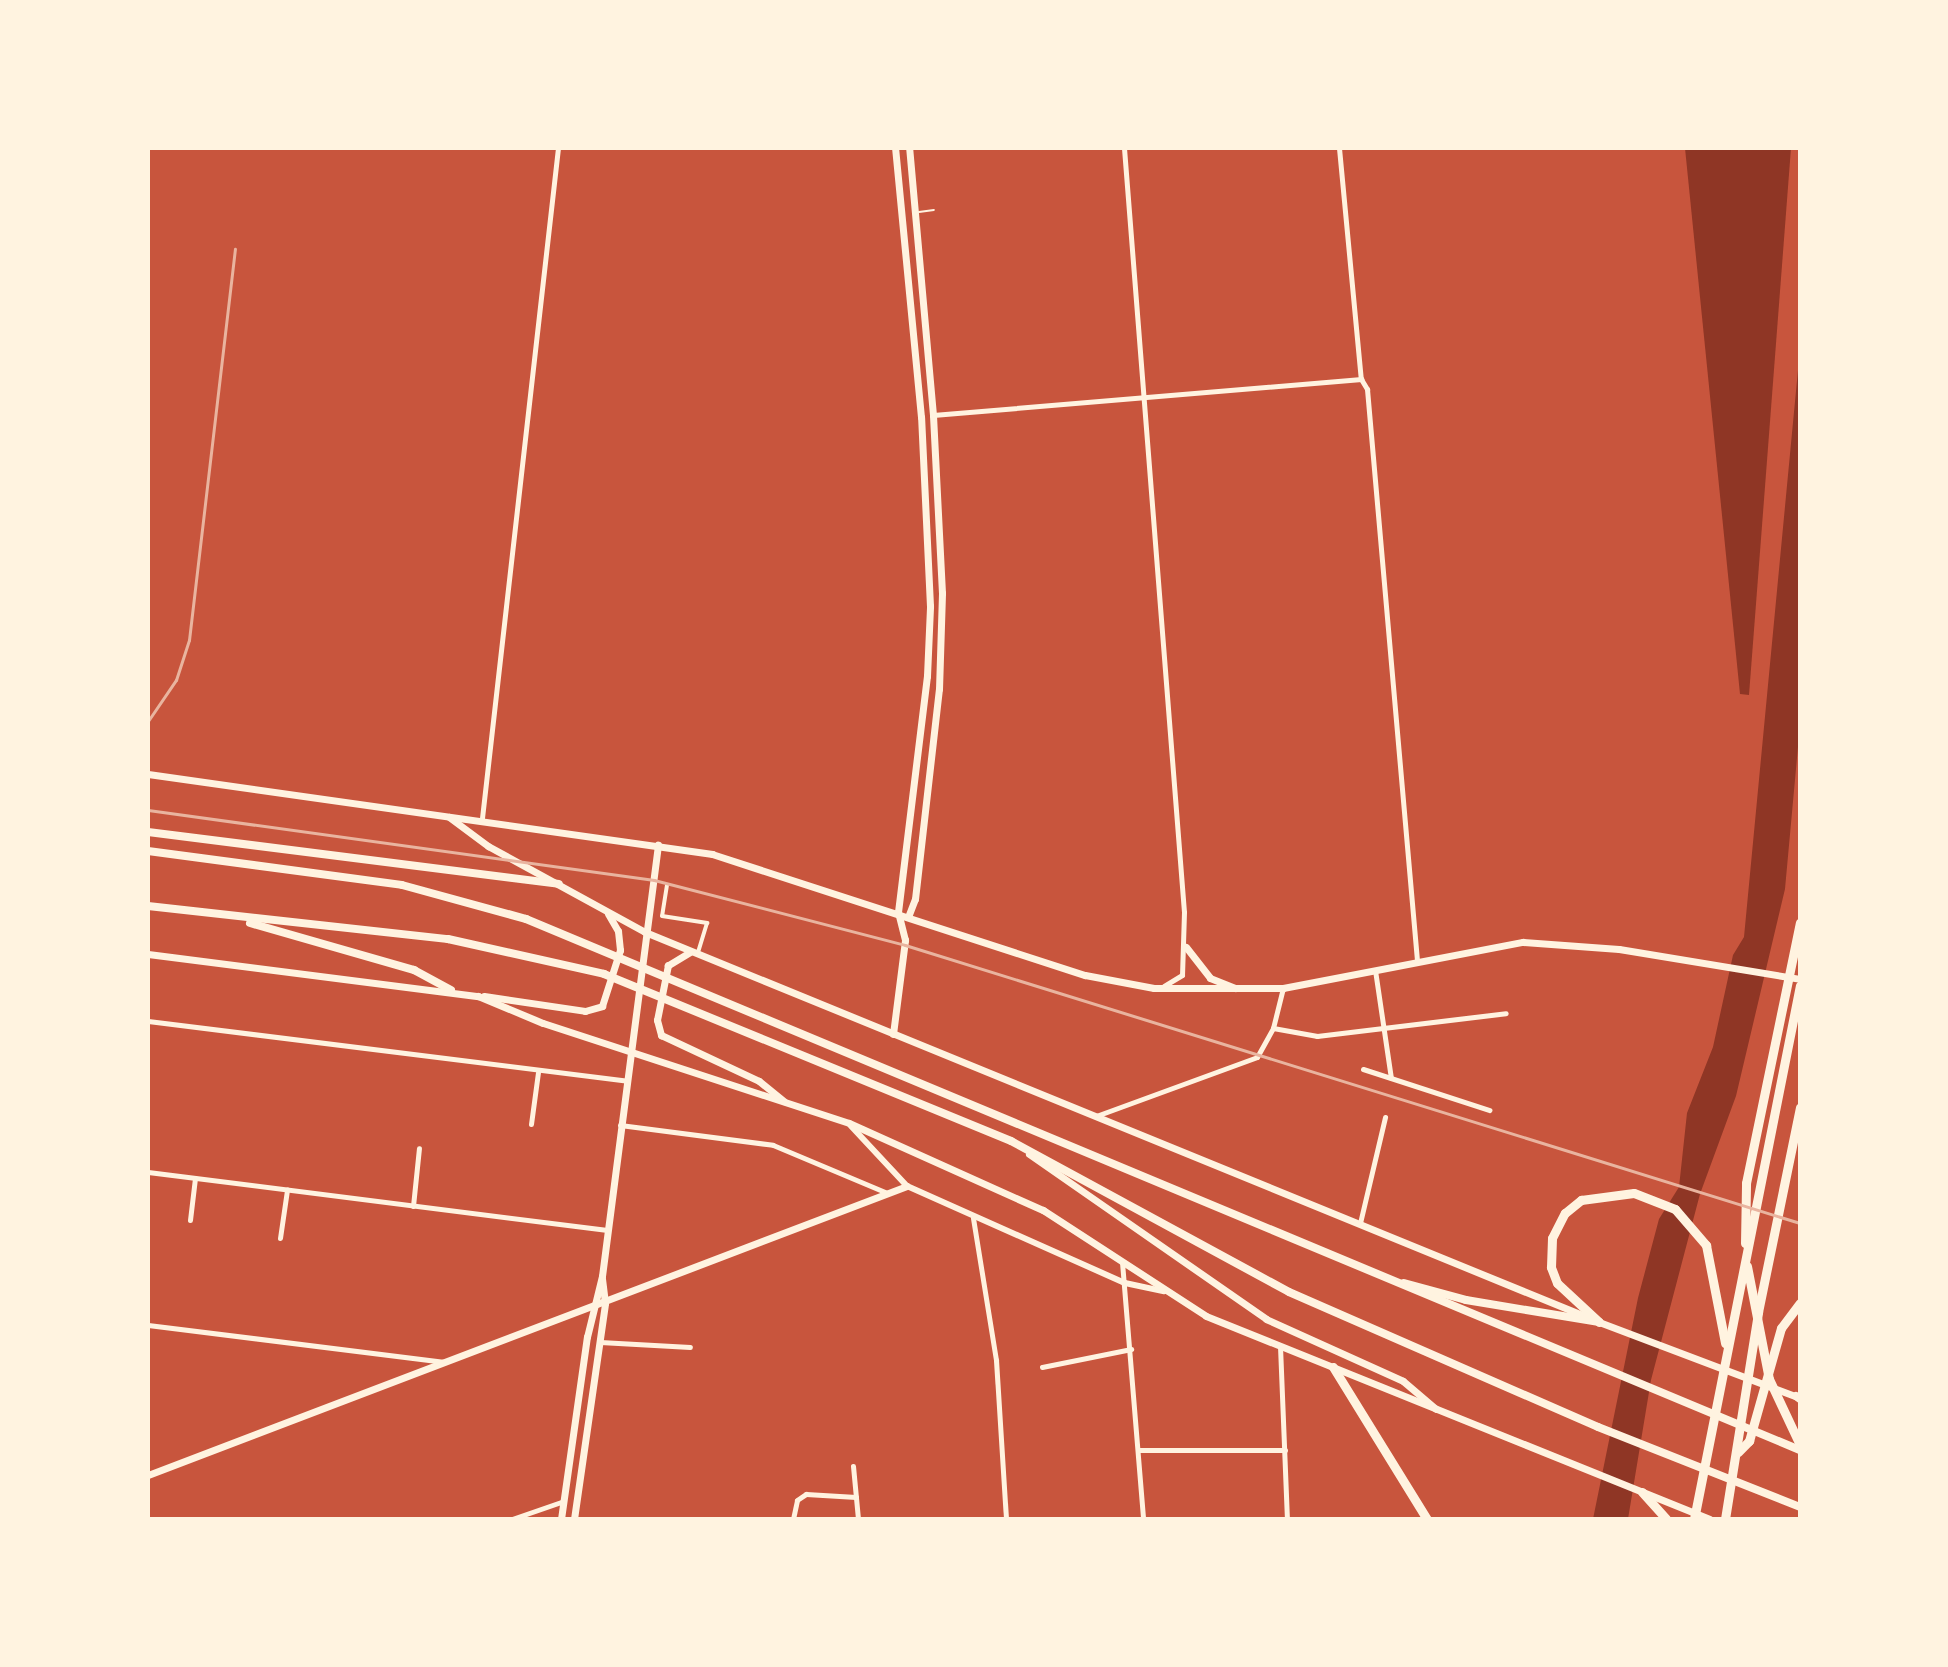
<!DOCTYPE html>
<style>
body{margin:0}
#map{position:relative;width:1948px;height:1667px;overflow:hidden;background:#c8553d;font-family:"Source Sans 3",sans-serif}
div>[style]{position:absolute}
.water>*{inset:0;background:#8f3625}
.service>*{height:2px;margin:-1px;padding:0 1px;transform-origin:1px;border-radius:1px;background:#fff3e0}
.pedestrian>*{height:4px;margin:-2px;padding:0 2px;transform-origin:2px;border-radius:2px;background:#fff3e0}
.minor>*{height:5px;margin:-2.5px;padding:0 2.5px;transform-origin:2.5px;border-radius:2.5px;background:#fff3e0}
.tertiary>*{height:6px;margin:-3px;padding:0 3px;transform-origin:3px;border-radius:3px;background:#fff3e0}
.secondary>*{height:7px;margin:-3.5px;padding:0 3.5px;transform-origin:3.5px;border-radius:3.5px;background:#fff3e0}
.primary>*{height:7px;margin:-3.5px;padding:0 3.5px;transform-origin:3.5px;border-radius:3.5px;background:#fff3e0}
.trunk>*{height:8px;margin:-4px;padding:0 4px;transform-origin:4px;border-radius:4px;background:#fff3e0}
.motorway>*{height:9px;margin:-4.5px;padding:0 4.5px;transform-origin:4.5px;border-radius:4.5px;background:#fff3e0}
.rail>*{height:3px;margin:-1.5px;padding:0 1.5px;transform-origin:1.5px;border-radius:1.5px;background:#e9b49f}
span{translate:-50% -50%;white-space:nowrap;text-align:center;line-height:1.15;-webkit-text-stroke:7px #fff3e0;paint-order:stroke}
.frame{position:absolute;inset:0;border:150px solid #fff3e0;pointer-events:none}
</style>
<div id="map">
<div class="water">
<i style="clip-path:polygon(1685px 148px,1791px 148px,1749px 695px,1740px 694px)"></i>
<i style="clip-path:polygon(1800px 349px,1800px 725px,1785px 889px,1736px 1096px,1700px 1194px,1651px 1380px,1628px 1519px,1593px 1519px,1638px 1298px,1659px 1219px,1679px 1187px,1687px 1113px,1713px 1047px,1733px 955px,1744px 937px)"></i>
</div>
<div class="service">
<i style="left:919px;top:212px;width:15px;rotate:-8deg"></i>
</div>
<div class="pedestrian">
<i style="left:667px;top:885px;width:31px;rotate:99deg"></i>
<i style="left:662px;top:916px;width:46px;rotate:8.8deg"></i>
<i style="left:707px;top:923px;width:30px;rotate:107deg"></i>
</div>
<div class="minor">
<i style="left:1124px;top:148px;width:766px;rotate:85.51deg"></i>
<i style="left:1184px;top:912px;width:63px;rotate:91.8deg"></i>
<i style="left:1182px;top:975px;width:21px;rotate:149deg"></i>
<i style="left:1339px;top:148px;width:232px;rotate:84.6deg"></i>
<i style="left:1361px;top:379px;width:12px;rotate:59deg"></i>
<i style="left:1367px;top:389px;width:574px;rotate:85deg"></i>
<i style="left:933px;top:415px;width:430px;rotate:-4.8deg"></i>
<i style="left:482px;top:818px;width:674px;rotate:-83.53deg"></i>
<i style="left:1375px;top:970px;width:109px;rotate:81.6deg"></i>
<i style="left:148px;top:1021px;width:483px;rotate:7.1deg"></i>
<i style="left:1273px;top:1028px;width:45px;rotate:10.3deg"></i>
<i style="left:1317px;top:1036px;width:190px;rotate:-6.9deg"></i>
<i style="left:1363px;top:1069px;width:133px;rotate:18deg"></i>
<i style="left:1096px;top:1116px;width:171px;rotate:-20.1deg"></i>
<i style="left:1257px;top:1057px;width:33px;rotate:-61deg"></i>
<i style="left:1273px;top:1028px;width:41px;rotate:-76deg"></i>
<i style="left:531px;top:1124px;width:52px;rotate:-82.3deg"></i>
<i style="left:620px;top:1125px;width:154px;rotate:7.4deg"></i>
<i style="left:773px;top:1145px;width:124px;rotate:22.8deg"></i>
<i style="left:148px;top:1172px;width:463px;rotate:7.2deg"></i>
<i style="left:413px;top:1206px;width:58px;rotate:-84.1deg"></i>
<i style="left:973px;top:1218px;width:144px;rotate:80.8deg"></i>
<i style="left:996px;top:1360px;width:159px;rotate:86.4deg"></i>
<i style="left:190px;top:1220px;width:42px;rotate:-83.2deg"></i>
<i style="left:1360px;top:1223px;width:109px;rotate:-76.7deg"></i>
<i style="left:280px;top:1238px;width:49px;rotate:-81.7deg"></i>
<i style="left:1122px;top:1262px;width:258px;rotate:85.3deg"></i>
<i style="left:148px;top:1325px;width:299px;rotate:7.1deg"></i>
<i style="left:600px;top:1342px;width:90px;rotate:3.2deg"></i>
<i style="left:1280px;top:1346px;width:173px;rotate:87.7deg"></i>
<i style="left:1042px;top:1367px;width:91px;rotate:-11.4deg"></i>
<i style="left:1138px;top:1450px;width:147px"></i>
<i style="left:853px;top:1466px;width:53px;rotate:84.6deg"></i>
<i style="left:512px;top:1519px;width:55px;rotate:-19.1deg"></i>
<i style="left:793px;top:1519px;width:19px;rotate:-78deg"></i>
<i style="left:797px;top:1500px;width:11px;rotate:-34deg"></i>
<i style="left:806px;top:1494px;width:50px;rotate:3.4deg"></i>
</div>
<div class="tertiary">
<i style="left:851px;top:1126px;width:82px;rotate:47deg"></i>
<i style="left:907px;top:1186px;width:239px;rotate:24deg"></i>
<i style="left:1125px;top:1283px;width:40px;rotate:12deg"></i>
</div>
<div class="secondary">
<i style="left:148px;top:774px;width:570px;rotate:8.07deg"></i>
<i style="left:712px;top:854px;width:392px;rotate:18deg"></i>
<i style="left:1085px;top:975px;width:70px;rotate:10.7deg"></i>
<i style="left:1154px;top:988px;width:129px"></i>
<i style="left:1283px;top:988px;width:244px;rotate:-10.9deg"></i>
<i style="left:1523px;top:942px;width:96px;rotate:4.2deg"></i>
<i style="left:1619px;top:949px;width:183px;rotate:9.4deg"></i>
<i style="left:449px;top:817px;width:49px;rotate:36.6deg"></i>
<i style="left:488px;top:846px;width:179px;rotate:28.7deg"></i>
<i style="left:645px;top:932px;width:1031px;rotate:22.23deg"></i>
<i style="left:1599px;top:1322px;width:213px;rotate:20.7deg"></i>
<i style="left:908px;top:917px;width:19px;rotate:-69deg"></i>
<i style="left:915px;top:899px;width:211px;rotate:-83.5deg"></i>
<i style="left:939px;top:689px;width:96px;rotate:-88.2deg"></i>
<i style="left:942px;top:593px;width:178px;rotate:-92.9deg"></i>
<i style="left:933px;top:415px;width:268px;rotate:-95.1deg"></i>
<i style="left:1186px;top:947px;width:39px;rotate:52deg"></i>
<i style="left:1210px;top:978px;width:27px;rotate:22deg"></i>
<i style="left:690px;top:952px;width:26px;rotate:149deg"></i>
<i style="left:668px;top:965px;width:56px;rotate:101.3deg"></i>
<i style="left:657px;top:1020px;width:16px;rotate:75deg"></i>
<i style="left:661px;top:1035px;width:108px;rotate:25.1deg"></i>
<i style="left:759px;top:1081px;width:32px;rotate:39deg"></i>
<i style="left:148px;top:954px;width:333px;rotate:7.3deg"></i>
<i style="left:478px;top:996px;width:70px;rotate:22.6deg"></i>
<i style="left:543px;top:1023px;width:322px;rotate:18.1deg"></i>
<i style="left:849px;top:1123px;width:213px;rotate:24.2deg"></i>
<i style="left:1043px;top:1210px;width:194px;rotate:33deg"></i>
<i style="left:1206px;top:1316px;width:543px;rotate:21.94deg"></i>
<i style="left:484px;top:996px;width:102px;rotate:8.4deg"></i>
<i style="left:585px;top:1011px;width:18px;rotate:-16deg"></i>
<i style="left:602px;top:1006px;width:59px;rotate:-72.2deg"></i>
<i style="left:620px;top:950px;width:19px;rotate:-96deg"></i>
<i style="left:618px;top:931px;width:20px;rotate:-120deg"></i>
<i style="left:893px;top:1034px;width:95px;rotate:-82.7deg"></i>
<i style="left:905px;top:940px;width:29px;rotate:-104deg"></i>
<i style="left:898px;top:912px;width:238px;rotate:-83deg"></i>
<i style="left:927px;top:676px;width:70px;rotate:-87.5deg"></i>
<i style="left:930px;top:606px;width:189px;rotate:-92.7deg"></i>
<i style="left:921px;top:417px;width:270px;rotate:-95.5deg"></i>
<i style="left:148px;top:1475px;width:812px;rotate:-20.85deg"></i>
<i style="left:561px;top:1519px;width:184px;rotate:-81.9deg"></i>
<i style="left:587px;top:1337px;width:63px;rotate:-76.2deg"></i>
<i style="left:602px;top:1276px;width:435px;rotate:-82.6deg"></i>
<i style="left:574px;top:1519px;width:218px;rotate:-81.8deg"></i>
<i style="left:605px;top:1303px;width:24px;rotate:-97deg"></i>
</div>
<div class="primary">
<i style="left:1029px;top:1154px;width:289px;rotate:34.8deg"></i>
<i style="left:1266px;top:1319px;width:150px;rotate:24.3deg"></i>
<i style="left:1403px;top:1381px;width:43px;rotate:40.3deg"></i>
</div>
<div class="trunk">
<i style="left:148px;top:832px;width:414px;rotate:7.2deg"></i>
<i style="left:148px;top:851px;width:256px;rotate:7.6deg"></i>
<i style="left:402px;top:885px;width:129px;rotate:15.3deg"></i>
<i style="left:526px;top:919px;width:1380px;rotate:22.63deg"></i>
<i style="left:148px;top:906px;width:302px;rotate:6.3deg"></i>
<i style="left:448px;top:939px;width:160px;rotate:12.6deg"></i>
<i style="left:604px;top:974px;width:440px;rotate:22.3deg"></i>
<i style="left:1011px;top:1141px;width:316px;rotate:28.5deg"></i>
<i style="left:1289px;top:1292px;width:337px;rotate:23.6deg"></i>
<i style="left:1598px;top:1427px;width:217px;rotate:21.6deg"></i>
<i style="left:250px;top:923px;width:171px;rotate:16deg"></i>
<i style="left:414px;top:970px;width:42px;rotate:28.4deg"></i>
<i style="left:1404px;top:1283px;width:64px;rotate:15.3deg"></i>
<i style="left:1466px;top:1300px;width:135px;rotate:9.4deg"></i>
<i style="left:1796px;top:1396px;width:5px;rotate:37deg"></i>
</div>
<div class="motorway">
<i style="left:1745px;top:1243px;width:60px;rotate:-89deg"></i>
<i style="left:1746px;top:1183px;width:266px;rotate:-78.3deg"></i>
<i style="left:1747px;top:1266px;width:115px;rotate:79deg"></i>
<i style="left:1769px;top:1379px;width:73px;rotate:64.8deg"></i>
<i style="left:1599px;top:1322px;width:57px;rotate:-137.1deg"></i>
<i style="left:1557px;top:1283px;width:17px;rotate:-111deg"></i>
<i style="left:1551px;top:1267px;width:29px;rotate:-88deg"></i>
<i style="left:1552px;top:1238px;width:28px;rotate:-63deg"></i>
<i style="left:1565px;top:1213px;width:21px;rotate:-39deg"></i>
<i style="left:1581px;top:1200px;width:53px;rotate:-7.5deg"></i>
<i style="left:1634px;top:1193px;width:44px;rotate:21.3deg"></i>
<i style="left:1675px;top:1209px;width:48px;rotate:49.3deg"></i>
<i style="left:1706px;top:1245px;width:100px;rotate:79deg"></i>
<i style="left:1333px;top:1367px;width:179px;rotate:58.3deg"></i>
<i style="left:1738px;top:1452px;width:16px;rotate:-45deg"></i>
<i style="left:1749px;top:1441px;width:117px;rotate:-74.2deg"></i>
<i style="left:1781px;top:1328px;width:31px;rotate:-53deg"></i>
<i style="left:1642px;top:1492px;width:36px;rotate:48deg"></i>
<i style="left:1694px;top:1519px;width:544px;rotate:-78.77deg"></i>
<i style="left:1725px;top:1519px;width:210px;rotate:-80.9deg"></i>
<i style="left:1758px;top:1312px;width:209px;rotate:-78.4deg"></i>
</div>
<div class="rail">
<i style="left:148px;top:721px;width:50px;rotate:-55.7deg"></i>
<i style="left:176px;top:680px;width:42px;rotate:-72deg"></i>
<i style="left:189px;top:640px;width:394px;rotate:-83.3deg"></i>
<i style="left:148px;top:810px;width:511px;rotate:7.88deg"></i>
<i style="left:654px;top:880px;width:259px;rotate:14.5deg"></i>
<i style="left:905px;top:945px;width:937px;rotate:17.26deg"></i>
</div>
<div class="frame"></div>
</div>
